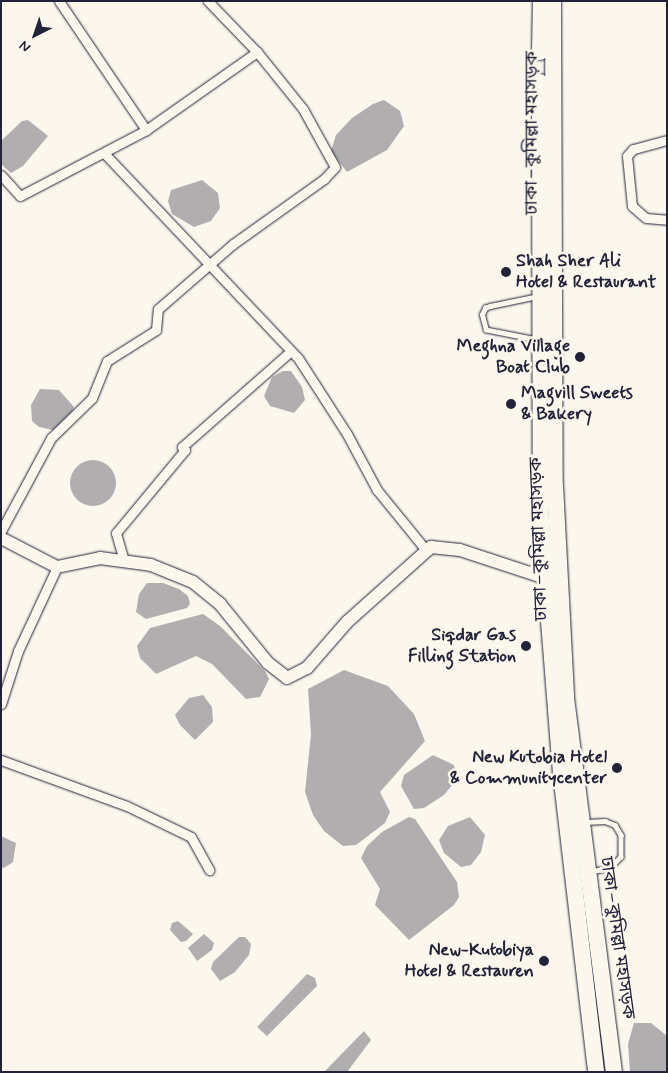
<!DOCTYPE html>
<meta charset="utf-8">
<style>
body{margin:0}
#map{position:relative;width:668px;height:1073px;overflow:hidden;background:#fbf7ec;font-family:Mynerve,"Noto Sans Bengali",sans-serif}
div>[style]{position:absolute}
.water>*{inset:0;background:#b1aeb0}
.round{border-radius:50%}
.roads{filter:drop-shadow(0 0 1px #22223b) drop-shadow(0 0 1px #22223b)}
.lane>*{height:4.5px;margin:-2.25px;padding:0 2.25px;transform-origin:2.25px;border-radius:2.25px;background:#fbf7ec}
.street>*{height:9px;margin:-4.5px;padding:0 4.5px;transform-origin:4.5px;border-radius:4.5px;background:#fbf7ec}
.secondary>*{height:12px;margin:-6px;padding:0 6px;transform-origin:6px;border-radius:6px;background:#fbf7ec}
.highway>*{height:16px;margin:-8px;padding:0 8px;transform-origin:8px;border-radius:8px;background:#fbf7ec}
.dots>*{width:14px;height:14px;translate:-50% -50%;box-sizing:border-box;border:2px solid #fbf7ec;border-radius:50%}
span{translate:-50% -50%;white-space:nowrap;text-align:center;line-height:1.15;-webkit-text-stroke:5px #fbf7ec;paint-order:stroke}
.street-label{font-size:18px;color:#22223b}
.poi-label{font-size:18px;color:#22223b;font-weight:700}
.left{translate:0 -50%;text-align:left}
.right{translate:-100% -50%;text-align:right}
.frame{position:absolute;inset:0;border:2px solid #22223b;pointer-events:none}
.north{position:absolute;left:10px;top:10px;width:50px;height:50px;-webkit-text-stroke:4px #fbf7ec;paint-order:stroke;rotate:221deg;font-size:14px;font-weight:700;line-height:20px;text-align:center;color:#22223b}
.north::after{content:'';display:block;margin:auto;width:18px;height:22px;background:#22223b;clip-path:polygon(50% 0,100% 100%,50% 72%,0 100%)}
</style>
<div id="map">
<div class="water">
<i style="clip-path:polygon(384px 100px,400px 111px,404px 126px,387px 150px,347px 172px,331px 151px,336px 135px,352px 118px,373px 104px)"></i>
<i style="clip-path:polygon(28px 120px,48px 136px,23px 166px,11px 173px,1px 164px,1px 141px,22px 121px)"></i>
<i style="clip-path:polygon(202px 180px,218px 193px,220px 208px,211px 221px,194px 227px,172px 214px,168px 201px,171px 190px)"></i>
<i style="clip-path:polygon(283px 371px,291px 371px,302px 387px,305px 400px,294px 413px,270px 406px,264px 396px,272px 377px)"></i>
<i style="clip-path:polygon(40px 389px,59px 390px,74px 407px,68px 422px,58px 431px,39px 427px,32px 421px,31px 405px)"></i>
<i class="round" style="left:70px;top:460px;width:46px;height:46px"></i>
<i style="clip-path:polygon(147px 583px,163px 583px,179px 589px,188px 596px,190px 604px,187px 608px,146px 619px,136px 612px,139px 594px)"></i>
<i style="clip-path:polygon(203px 614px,220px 626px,265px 671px,269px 679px,260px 697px,246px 699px,212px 664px,196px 656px,156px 674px,140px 658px,137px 646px,150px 628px)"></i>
<i style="clip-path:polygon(344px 670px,388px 686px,414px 714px,425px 741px,380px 792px,390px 812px,385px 823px,356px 845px,343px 846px,324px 831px,313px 815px,305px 792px,311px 734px,308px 689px)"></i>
<i style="clip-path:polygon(203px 695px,212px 707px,213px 722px,195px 740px,180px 725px,175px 715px,189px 698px)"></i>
<i style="clip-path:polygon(433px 755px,454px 765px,457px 779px,444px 795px,424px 808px,414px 809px,401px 786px,404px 775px)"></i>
<i style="clip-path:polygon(409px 817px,415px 819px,457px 882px,459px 897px,454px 905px,409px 940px,375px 905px,380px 889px,361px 858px,367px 846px,382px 832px)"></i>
<i style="clip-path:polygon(470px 817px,485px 835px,481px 852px,471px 865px,461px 867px,444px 853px,439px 840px,448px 826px)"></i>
<i style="clip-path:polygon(1px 836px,16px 843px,13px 862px,4px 868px,1px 867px)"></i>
<i style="clip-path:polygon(178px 921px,193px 934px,186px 941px,181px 942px,170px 930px,172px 923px)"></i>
<i style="clip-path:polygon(204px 934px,214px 943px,212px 950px,197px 961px,188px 948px)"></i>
<i style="clip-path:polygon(239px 937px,245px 937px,251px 944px,249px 955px,235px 972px,220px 981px,211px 969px,213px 962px)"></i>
<i style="clip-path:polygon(307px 974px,315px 978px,317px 986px,267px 1036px,257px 1027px)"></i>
<i style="clip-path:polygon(634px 1023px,651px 1023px,667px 1036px,667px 1072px,630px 1072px,628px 1044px)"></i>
<i style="clip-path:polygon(364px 1031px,371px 1040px,347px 1072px,324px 1072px)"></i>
</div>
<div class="roads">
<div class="lane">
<i style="left:537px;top:340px;width:52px;rotate:-168.9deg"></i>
<i style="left:486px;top:330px;width:16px;rotate:-105deg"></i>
<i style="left:482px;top:315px;width:8px;rotate:-67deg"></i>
<i style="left:485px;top:308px;width:5px;rotate:-22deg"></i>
<i style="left:490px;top:306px;width:49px;rotate:-11.8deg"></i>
<i style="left:585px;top:822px;width:20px;rotate:-3deg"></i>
<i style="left:605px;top:821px;width:11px;rotate:22deg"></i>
<i style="left:615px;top:825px;width:12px;rotate:59deg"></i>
<i style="left:621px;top:835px;width:22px;rotate:90deg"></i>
<i style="left:621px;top:857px;width:16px;rotate:135deg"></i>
<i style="left:610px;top:868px;width:19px;rotate:168deg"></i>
</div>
<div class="street">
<i style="left:59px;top:1px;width:156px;rotate:56deg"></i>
<i style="left:667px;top:140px;width:35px;rotate:165deg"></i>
<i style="left:633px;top:149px;width:9px;rotate:131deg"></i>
<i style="left:627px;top:156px;width:50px;rotate:84.3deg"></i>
<i style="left:632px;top:206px;width:18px;rotate:41deg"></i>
<i style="left:646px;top:218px;width:21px;rotate:5deg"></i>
<i style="left:104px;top:153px;width:282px;rotate:46.6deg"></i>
<i style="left:298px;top:358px;width:90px;rotate:57.2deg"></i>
<i style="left:347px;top:434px;width:64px;rotate:61.8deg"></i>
<i style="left:377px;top:490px;width:77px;rotate:50.8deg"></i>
<i style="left:1px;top:175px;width:28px;rotate:48deg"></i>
<i style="left:20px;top:196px;width:142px;rotate:-27.6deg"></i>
<i style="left:146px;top:130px;width:136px;rotate:-35.1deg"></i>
<i style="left:257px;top:52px;width:71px;rotate:-133.9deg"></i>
<i style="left:1px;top:531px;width:106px;rotate:-61.7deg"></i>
<i style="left:51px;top:438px;width:57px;rotate:-44.3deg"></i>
<i style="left:92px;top:398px;width:40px;rotate:-68deg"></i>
<i style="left:107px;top:361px;width:58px;rotate:-32.3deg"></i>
<i style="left:156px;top:330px;width:21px;rotate:-85deg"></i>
<i style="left:158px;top:309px;width:99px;rotate:-40.9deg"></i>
<i style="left:233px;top:244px;width:112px;rotate:-35.5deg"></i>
<i style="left:324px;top:179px;width:16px;rotate:-47deg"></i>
<i style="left:335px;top:167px;width:66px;rotate:-118.9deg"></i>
<i style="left:303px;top:109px;width:73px;rotate:-128.9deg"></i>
<i style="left:124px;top:561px;width:29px;rotate:-106deg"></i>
<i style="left:116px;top:533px;width:108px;rotate:-50.3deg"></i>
<i style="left:185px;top:450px;width:4px;rotate:-135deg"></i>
<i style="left:182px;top:447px;width:145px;rotate:-41.4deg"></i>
<i style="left:1px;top:704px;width:56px;rotate:-72.2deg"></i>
<i style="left:18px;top:651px;width:93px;rotate:-65.1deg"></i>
<i style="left:1px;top:760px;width:134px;rotate:20.1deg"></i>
<i style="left:127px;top:806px;width:71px;rotate:25.8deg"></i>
<i style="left:191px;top:837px;width:38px;rotate:61deg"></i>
</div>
<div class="secondary">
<i style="left:1px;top:538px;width:63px;rotate:27.4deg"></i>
<i style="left:57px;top:567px;width:44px;rotate:-11.8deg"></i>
<i style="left:100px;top:558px;width:51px;rotate:7.8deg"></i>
<i style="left:151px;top:565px;width:45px;rotate:22deg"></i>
<i style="left:193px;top:582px;width:35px;rotate:39deg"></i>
<i style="left:220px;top:604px;width:76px;rotate:50.9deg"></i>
<i style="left:268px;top:663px;width:24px;rotate:38deg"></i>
<i style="left:287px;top:678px;width:22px;rotate:-27deg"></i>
<i style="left:307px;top:668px;width:61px;rotate:-49deg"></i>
<i style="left:347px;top:622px;width:113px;rotate:-41.8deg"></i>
<i style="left:431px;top:547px;width:29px;rotate:6deg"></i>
<i style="left:460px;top:550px;width:89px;rotate:18.2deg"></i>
</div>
<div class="highway">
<i style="left:553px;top:1px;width:484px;rotate:89.8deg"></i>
<i style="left:555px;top:485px;width:213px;rotate:87deg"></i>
<i style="left:566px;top:698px;width:377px;rotate:82.7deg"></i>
<i style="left:540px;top:52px;width:51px;rotate:-88.9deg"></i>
<i style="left:540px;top:82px;width:437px;rotate:89.9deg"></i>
<i style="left:541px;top:519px;width:255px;rotate:85.5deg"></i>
<i style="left:561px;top:773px;width:301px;rotate:83.3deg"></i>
</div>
</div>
<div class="dots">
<i style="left:506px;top:272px;background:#22223b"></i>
<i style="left:580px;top:357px;background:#22223b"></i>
<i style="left:511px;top:404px;background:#22223b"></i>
<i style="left:526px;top:646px;background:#22223b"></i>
<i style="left:617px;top:768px;background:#22223b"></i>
<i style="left:544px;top:961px;background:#22223b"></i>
</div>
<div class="street-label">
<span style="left:532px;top:133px;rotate:-90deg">ঢাকা–কুমিল্লা মহাসড়ক</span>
<span style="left:539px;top:539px;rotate:-92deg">ঢাকা–কুমিল্লা মহাসড়ক</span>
<span style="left:617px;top:938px;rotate:82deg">ঢাকা–কুমিল্লা মহাসড়ক</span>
</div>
<div class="poi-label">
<span class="left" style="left:516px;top:272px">Shah Sher Ali<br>Hotel &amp; Restaurant</span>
<span class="right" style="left:570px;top:357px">Meghna Village<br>Boat Club</span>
<span class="left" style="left:521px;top:404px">Magvill Sweets<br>&amp; Bakery</span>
<span class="right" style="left:516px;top:646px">Siqdar Gas<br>Filling Station</span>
<span class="right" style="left:607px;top:768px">New Kutobia Hotel<br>&amp; Communitycenter</span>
<span class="right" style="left:534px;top:961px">New-Kutobiya<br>Hotel &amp; Restauren</span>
</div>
<div class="frame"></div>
<div class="north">N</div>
</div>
